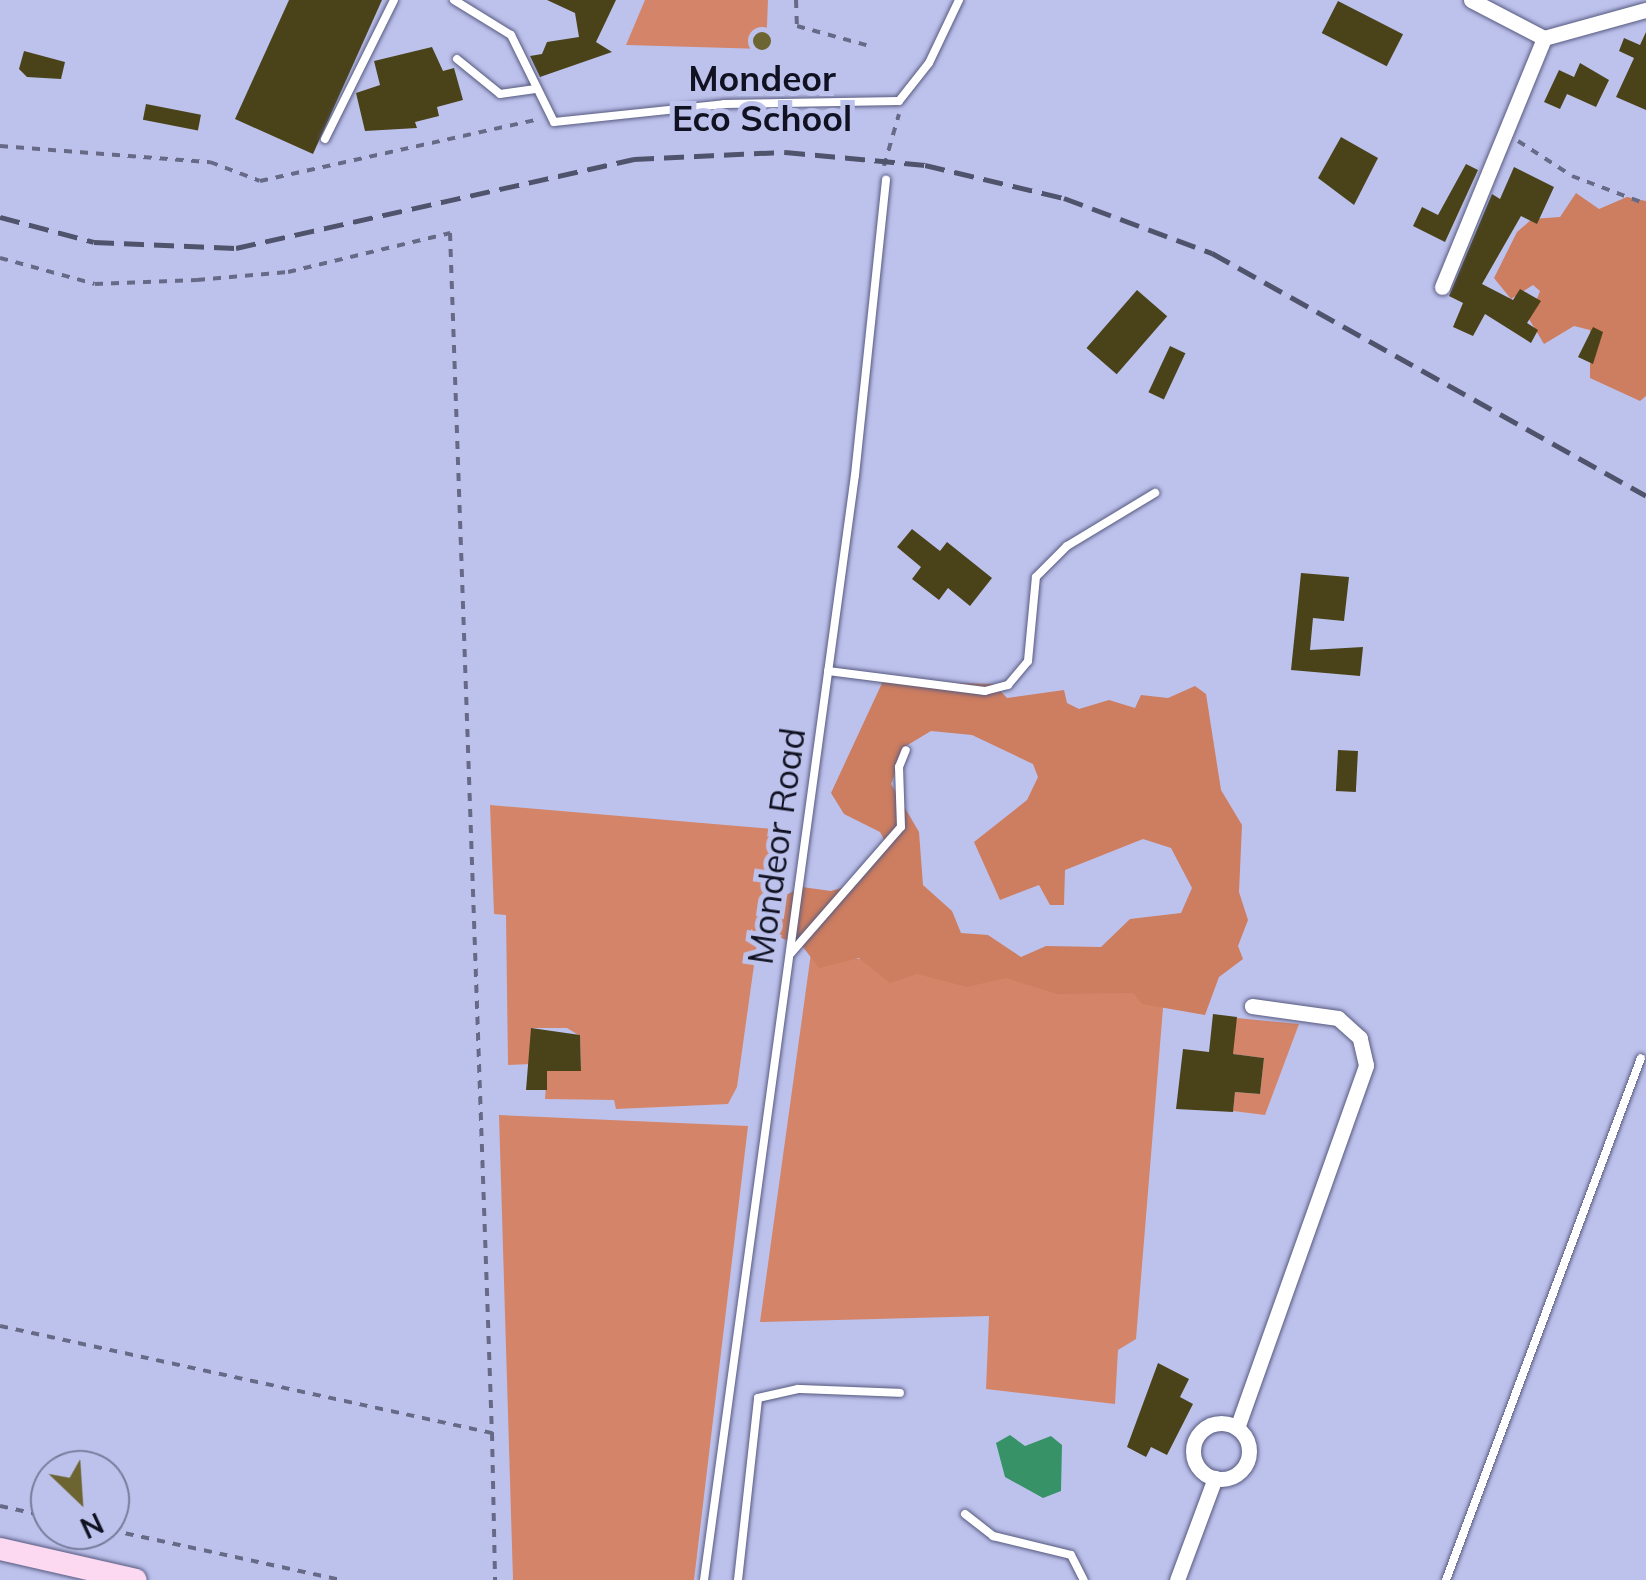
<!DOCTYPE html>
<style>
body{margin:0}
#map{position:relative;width:1646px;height:1580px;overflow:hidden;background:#bdc2ed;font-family:Mulish,sans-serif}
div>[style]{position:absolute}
.green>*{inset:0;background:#d48569}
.forest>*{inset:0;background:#cd7d60}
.water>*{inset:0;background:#379268}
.building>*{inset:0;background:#4a431a;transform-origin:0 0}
.path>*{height:4px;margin-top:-2px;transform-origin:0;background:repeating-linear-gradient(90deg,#676a87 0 8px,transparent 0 16px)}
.roads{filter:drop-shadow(0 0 2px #575a7f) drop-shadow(0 0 2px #575a7f)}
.lane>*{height:8px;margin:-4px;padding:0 4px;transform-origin:4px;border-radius:4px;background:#fff}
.street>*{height:15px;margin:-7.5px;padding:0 7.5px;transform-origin:7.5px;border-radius:7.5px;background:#fff}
.street>.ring{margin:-7.5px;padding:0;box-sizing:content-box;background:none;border:15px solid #fff;border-radius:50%}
.secondary>*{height:22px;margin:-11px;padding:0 11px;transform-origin:11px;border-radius:11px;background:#fcd9f1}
.rail>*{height:5px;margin-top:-2.5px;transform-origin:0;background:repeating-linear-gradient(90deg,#50536c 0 20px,transparent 0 30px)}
.dots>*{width:28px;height:28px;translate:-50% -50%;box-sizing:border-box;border:5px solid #bdc2ed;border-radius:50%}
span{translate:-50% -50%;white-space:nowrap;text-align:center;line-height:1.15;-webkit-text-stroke:10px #bdc2ed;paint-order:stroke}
.poi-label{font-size:35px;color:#111221;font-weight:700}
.street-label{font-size:35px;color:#111221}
.north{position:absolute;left:30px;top:1450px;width:100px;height:100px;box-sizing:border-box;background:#bdc2ed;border:2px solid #787c9b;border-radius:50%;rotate:155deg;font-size:28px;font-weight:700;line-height:40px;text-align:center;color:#111221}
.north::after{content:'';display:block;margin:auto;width:35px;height:45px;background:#6c6431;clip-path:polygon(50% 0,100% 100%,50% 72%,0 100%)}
</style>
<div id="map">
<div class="green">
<i style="clip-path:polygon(645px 0,768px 0,766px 49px,626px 45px)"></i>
<i style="clip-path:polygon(490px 805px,773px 829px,737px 1087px,728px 1104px,616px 1109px,614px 1100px,545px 1099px,547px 1071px,581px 1071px,580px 1036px,567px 1028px,532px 1028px,531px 1064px,508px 1065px,506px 915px,494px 914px)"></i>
<i style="clip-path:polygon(811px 953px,1164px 996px,1136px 1339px,1118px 1350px,1115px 1404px,986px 1389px,989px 1316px,760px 1322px)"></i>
<i style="clip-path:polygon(1237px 1018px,1299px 1024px,1265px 1115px,1233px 1111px,1235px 1092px,1260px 1094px,1264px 1058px,1225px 1053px)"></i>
<i style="clip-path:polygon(499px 1115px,748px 1126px,694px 1580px,513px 1580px)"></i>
</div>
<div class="forest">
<i style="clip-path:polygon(1576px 193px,1599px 209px,1627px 197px,1646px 201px,1646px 396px,1640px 401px,1590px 378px,1590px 330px,1574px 326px,1544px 344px,1529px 319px,1540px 291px,1533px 285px,1511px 299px,1494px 278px,1517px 232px,1532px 219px,1560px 217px)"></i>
<i style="clip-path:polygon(evenodd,883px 681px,994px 684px,1007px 698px,1064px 690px,1067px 703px,1079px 709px,1109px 700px,1135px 708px,1141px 695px,1168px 698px,1195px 686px,1206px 694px,1221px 790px,1242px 825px,1239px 892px,1248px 920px,1238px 946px,1243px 959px,1219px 977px,1205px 1015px,1142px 1004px,1133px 993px,1057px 994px,1006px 978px,967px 987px,917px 974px,890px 983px,859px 958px,819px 968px,803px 947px,779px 937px,772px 926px,778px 899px,802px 887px,831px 891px,858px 883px,888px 847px,880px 832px,844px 814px,831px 793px,883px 681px,931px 731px,972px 735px,1033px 764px,1038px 777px,1027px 800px,974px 842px,1000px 900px,1039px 885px,1050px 905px,1064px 905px,1065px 870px,1143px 839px,1171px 848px,1192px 888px,1181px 913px,1130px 919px,1101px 947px,1046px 946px,1021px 957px,988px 935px,961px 933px,952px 911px,923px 885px,919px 832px,891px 784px,906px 746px,931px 731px)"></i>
</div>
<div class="water">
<i style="clip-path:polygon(1010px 1435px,1025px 1446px,1051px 1436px,1062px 1445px,1061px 1491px,1043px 1498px,1005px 1477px,996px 1443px)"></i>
</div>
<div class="building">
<i style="clip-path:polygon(289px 0,382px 0,313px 154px,235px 119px)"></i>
<i style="clip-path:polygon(547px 0,616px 0,596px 42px,612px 52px,540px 77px,530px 56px,542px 54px,547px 42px,579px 37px,575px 13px)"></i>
<i style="left:1338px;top:1px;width:73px;height:36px;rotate:27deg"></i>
<i style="clip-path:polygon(1646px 32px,1646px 110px,1616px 97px,1634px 58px,1619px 51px,1624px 38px,1640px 45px)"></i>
<i style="clip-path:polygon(432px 47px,443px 71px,454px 68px,463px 100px,437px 107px,439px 116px,415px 122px,417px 128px,365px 131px,356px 93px,380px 85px,374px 61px)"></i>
<i style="clip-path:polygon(24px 51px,65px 62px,61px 79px,27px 77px,19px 69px)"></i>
<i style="clip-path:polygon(1580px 63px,1609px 80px,1596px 107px,1567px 94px,1560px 109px,1544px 102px,1559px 70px,1574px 77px)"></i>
<i style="left:146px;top:104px;width:56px;height:16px;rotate:11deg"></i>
<i style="clip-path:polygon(1341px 137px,1378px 158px,1354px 205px,1318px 178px)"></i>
<i style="clip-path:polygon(1466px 164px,1478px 170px,1445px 242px,1413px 226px,1422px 207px,1438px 215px)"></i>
<i style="clip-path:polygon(1514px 167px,1554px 187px,1537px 224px,1521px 216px,1482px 284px,1513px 300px,1520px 289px,1541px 301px,1527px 323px,1538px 330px,1531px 343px,1485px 314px,1473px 336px,1453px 327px,1463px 303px,1449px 296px,1492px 194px,1500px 199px)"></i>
<i style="left:1137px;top:290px;width:40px;height:77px;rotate:41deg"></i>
<i style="clip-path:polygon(1593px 327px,1603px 332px,1593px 364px,1578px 357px)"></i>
<i style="left:1170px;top:346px;width:17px;height:51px;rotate:25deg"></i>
<i style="clip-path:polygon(912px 529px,940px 551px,947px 542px,992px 578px,970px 606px,948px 588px,939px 600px,912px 579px,921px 567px,897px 547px)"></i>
<i style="clip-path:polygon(1301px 573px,1349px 577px,1344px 621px,1313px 618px,1310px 650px,1363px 647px,1360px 676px,1291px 670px)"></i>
<i style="left:1338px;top:750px;width:20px;height:41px;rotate:3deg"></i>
<i style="clip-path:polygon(1213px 1014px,1237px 1017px,1233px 1054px,1264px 1058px,1260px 1094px,1235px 1092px,1233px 1112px,1176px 1109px,1183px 1049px,1209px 1052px)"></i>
<i style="clip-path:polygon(531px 1028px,580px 1035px,581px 1071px,547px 1071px,547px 1090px,526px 1090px)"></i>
<i style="clip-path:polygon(1158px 1363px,1189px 1379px,1180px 1397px,1193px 1404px,1167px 1455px,1151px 1447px,1146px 1457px,1127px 1447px)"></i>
</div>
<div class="path">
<i style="left:796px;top:0;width:26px;rotate:88deg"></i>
<i style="left:797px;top:26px;width:72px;rotate:15.4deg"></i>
<i style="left:1518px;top:141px;width:64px;rotate:32.9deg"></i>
<i style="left:1572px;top:176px;width:79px;rotate:20.7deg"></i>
<i style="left:0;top:146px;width:211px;rotate:4.4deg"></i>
<i style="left:210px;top:162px;width:53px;rotate:20.8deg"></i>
<i style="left:260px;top:181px;width:286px;rotate:-12.5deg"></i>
<i style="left:884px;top:166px;width:54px;rotate:-73.9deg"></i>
<i style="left:0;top:258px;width:98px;rotate:15.3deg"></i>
<i style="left:95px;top:284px;width:102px;rotate:-2.2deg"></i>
<i style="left:197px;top:280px;width:91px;rotate:-5deg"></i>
<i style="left:288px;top:272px;width:167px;rotate:-13.5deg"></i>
<i style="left:450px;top:233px;width:1201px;rotate:88deg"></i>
<i style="left:0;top:1326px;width:504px;rotate:12.27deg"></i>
<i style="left:492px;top:1433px;width:147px;rotate:88.8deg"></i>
<i style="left:0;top:1506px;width:51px;rotate:12.4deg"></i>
<i style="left:110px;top:1530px;width:236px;rotate:12.2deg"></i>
</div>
<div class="roads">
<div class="lane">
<i style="left:454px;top:0;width:67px;rotate:31.6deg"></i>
<i style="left:511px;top:35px;width:97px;rotate:63.7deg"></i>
<i style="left:554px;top:122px;width:171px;rotate:-6deg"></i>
<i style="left:724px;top:104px;width:175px;rotate:-1deg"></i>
<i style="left:899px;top:101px;width:48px;rotate:-51.7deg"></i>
<i style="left:929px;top:63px;width:70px;rotate:-64.5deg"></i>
<i style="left:457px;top:59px;width:55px;rotate:39.1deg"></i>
<i style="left:500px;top:94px;width:34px;rotate:-8deg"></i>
<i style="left:325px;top:139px;width:155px;rotate:-63.6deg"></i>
<i style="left:828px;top:671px;width:158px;rotate:7.3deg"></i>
<i style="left:985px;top:691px;width:24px;rotate:-15deg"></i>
<i style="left:1008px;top:685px;width:31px;rotate:-50deg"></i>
<i style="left:1028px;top:661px;width:84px;rotate:-84.6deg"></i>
<i style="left:1036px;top:577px;width:44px;rotate:-45deg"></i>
<i style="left:1067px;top:546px;width:103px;rotate:-31.1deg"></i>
<i style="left:791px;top:953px;width:167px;rotate:-48.9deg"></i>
<i style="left:901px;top:827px;width:60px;rotate:-91.9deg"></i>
<i style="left:899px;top:767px;width:18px;rotate:-68deg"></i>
<i style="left:965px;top:1514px;width:36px;rotate:38deg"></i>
<i style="left:993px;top:1536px;width:80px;rotate:13.7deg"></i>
<i style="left:1071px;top:1555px;width:28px;rotate:63deg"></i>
<i style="left:704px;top:1580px;width:1115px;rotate:-82.22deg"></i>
<i style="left:855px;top:475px;width:297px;rotate:-84deg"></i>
<i style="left:738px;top:1580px;width:183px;rotate:-83.7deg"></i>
<i style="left:758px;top:1398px;width:41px;rotate:-12.7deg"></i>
<i style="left:798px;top:1389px;width:102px;rotate:2.2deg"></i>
<i style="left:1446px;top:1580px;width:557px;rotate:-69.52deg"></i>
</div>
<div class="street">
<i style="left:1471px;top:0;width:82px;rotate:27.5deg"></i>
<i style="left:1544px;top:38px;width:106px;rotate:-15.4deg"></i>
<i style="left:1442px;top:287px;width:269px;rotate:-67.7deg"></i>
<i class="ring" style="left:1193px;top:1423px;width:41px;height:41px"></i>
<i style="left:1237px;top:1428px;width:385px;rotate:-70.4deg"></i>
<i style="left:1366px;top:1065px;width:28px;rotate:-103deg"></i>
<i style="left:1360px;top:1038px;width:30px;rotate:-138deg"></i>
<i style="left:1338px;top:1018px;width:87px;rotate:-172.1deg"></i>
<i style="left:1177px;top:1580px;width:109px;rotate:-69.6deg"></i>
</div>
<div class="secondary">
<i style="left:0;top:1549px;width:139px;rotate:12.8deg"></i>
</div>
</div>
<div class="rail">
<i style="left:0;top:217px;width:97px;rotate:14.9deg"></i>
<i style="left:94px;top:242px;width:142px;rotate:2.4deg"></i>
<i style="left:236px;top:248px;width:408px;rotate:-12.6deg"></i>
<i style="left:634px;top:159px;width:151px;rotate:-2.7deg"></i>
<i style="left:785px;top:152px;width:141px;rotate:5.3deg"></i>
<i style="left:925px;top:165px;width:143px;rotate:13.4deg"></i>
<i style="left:1064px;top:198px;width:158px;rotate:20.4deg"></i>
<i style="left:1212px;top:253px;width:497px;rotate:29.2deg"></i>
</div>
<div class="dots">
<i style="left:762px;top:41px;background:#6c6431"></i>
</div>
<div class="poi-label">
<span style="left:762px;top:98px">Mondeor<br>Eco School</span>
</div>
<div class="street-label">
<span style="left:776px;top:846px;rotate:-82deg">Mondeor Road</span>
</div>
<div class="north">N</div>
</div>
